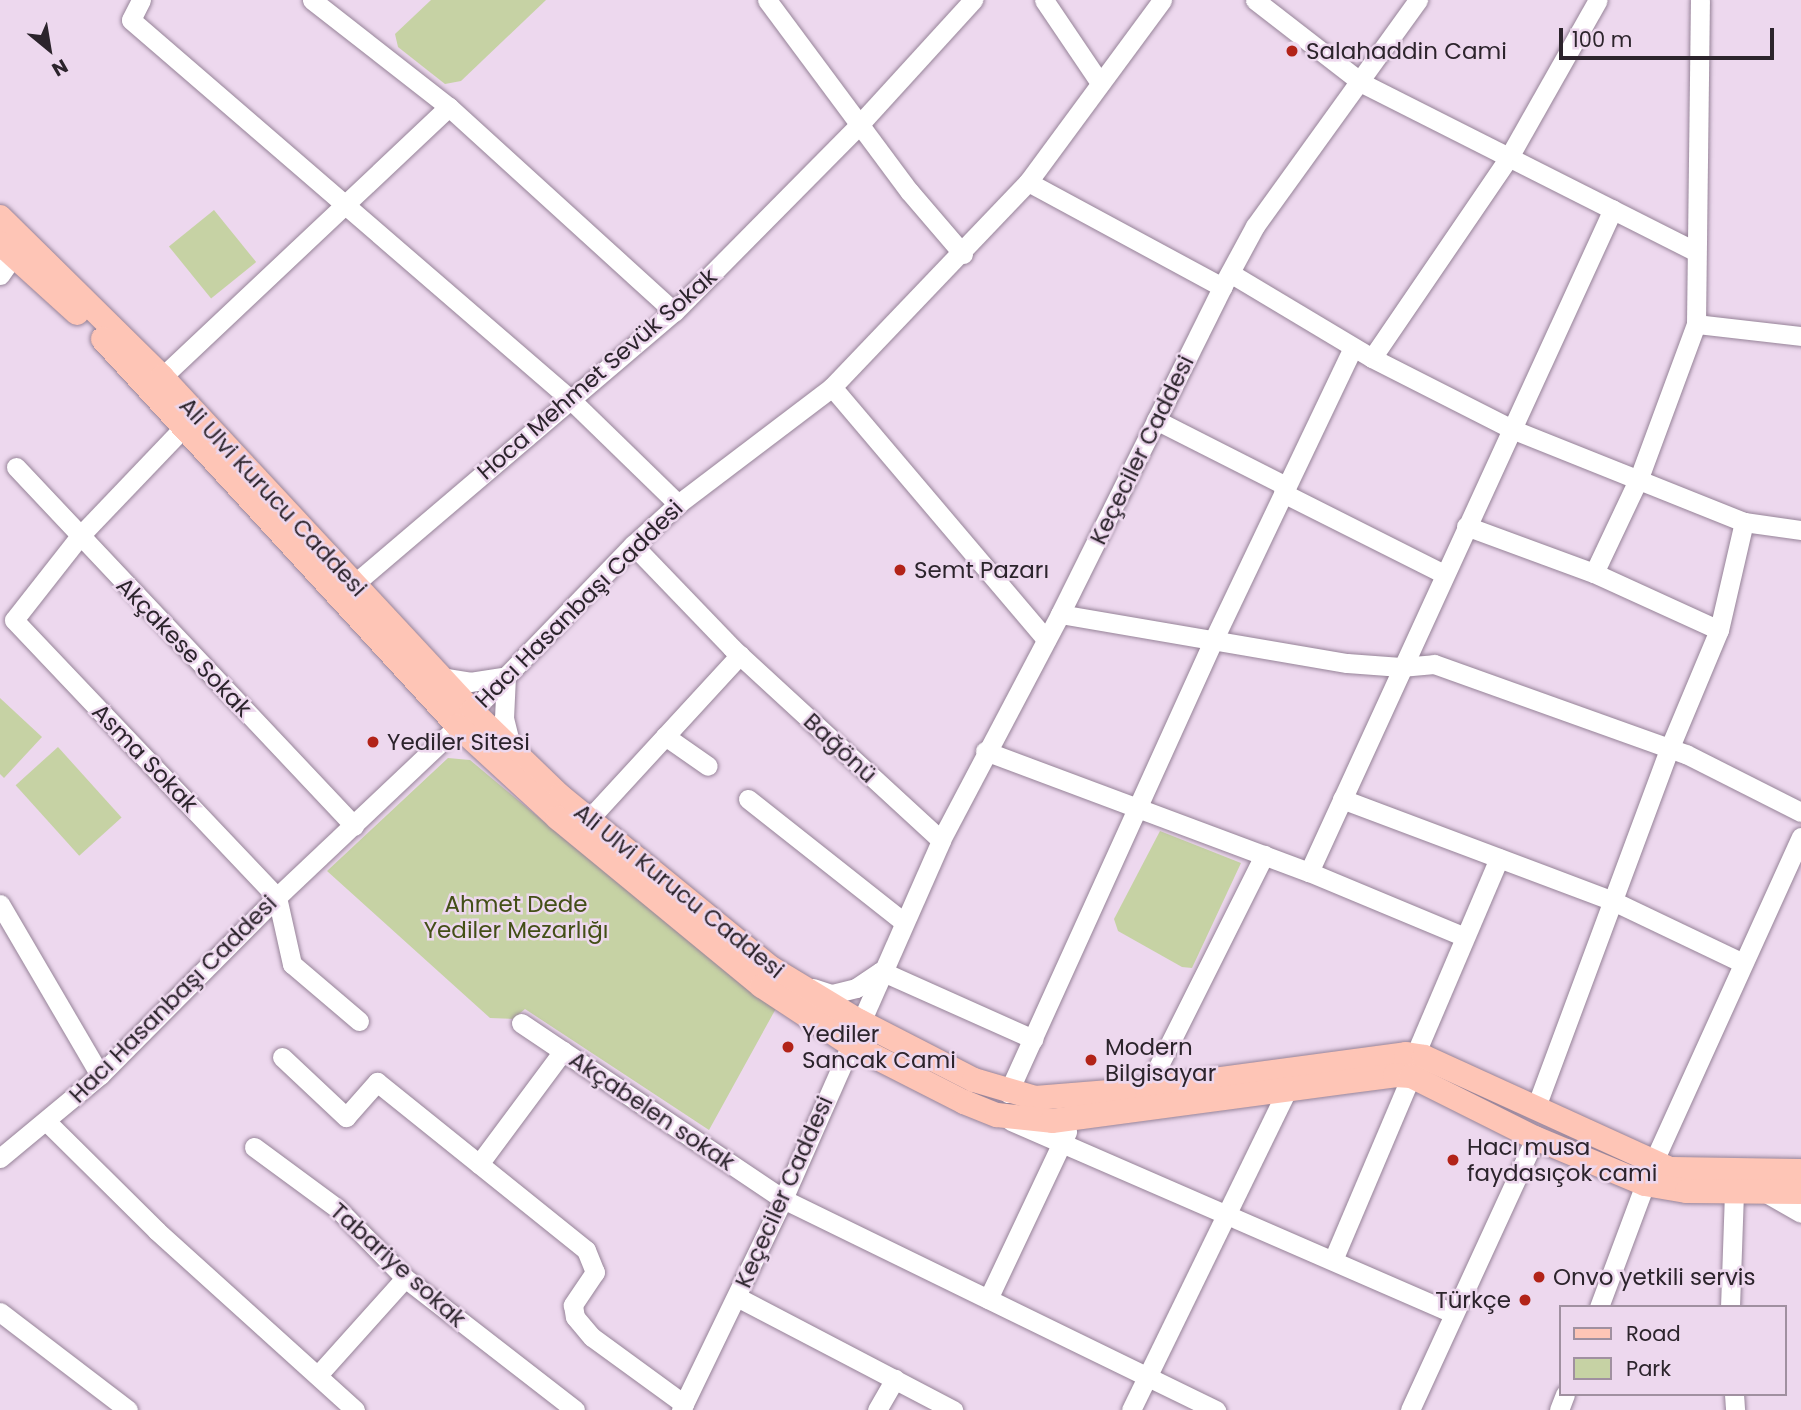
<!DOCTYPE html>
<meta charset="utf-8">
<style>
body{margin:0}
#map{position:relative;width:1801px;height:1410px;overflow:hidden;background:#edd8ee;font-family:Poppins,sans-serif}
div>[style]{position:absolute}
.green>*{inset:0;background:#c6d2a4;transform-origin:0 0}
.roads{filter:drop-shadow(0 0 2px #968398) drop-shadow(0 0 2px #968398)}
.minor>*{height:19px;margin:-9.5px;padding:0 9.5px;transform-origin:9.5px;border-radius:9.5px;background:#fff}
.major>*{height:24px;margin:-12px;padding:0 12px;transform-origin:12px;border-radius:12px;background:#fec5b6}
.dots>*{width:19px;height:19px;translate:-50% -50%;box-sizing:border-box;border:4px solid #edd8ee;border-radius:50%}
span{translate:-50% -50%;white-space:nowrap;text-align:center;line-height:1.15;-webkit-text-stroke:5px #edd8ee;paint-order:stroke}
.poi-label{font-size:23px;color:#2c242c}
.left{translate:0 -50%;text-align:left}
.right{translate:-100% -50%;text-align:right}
.street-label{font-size:23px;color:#2c242c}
.park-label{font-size:23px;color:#434f17}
.legend{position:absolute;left:1559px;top:1305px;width:228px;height:91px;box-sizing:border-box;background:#edd8ee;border:2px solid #a090a0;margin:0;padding:9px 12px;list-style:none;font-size:21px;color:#2c242c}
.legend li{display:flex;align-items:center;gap:14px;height:35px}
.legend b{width:35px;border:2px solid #a090a0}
.north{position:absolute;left:14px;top:14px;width:70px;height:70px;-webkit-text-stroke:5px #edd8ee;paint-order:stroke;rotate:150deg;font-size:19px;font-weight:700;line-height:28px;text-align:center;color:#2c242c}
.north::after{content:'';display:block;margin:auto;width:24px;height:32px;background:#2c242c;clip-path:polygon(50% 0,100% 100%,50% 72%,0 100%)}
.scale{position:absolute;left:1559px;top:28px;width:215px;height:32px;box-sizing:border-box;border:4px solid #2c242c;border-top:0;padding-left:9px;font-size:21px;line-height:24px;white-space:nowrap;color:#2c242c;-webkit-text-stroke:5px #edd8ee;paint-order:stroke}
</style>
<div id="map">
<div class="green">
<i style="clip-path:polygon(431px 0,546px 0,461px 81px,445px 84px,398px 47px,395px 34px)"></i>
<i style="left:214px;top:210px;width:67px;height:58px;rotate:51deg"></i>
<i style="clip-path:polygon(0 698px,42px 737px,4px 778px,0 774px)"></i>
<i style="left:58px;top:747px;width:95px;height:57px;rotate:48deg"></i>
<i style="clip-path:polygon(448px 758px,470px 760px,573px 846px,779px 1003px,709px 1130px,525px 1009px,513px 1019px,490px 1018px,327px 871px)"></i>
<i style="clip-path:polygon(1160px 831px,1241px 863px,1192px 968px,1182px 967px,1118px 931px,1114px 919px)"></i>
</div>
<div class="roads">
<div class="minor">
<i style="left:141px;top:0;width:22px;rotate:117deg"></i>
<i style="left:131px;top:20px;width:580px;rotate:40.8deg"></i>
<i style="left:570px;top:399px;width:151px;rotate:44.2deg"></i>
<i style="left:312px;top:0;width:174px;rotate:38deg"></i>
<i style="left:449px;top:107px;width:304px;rotate:42.3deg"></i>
<i style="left:767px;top:0;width:238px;rotate:53.4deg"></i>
<i style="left:909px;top:191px;width:83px;rotate:49.4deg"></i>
<i style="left:1044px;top:0;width:100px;rotate:56deg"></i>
<i style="left:1255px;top:0;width:135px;rotate:37.8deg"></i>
<i style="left:1362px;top:83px;width:372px;rotate:26.8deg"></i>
<i style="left:1028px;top:182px;width:221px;rotate:28.4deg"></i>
<i style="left:1230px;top:273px;width:165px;rotate:30.9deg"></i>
<i style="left:1372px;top:358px;width:159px;rotate:26.9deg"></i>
<i style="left:1514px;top:430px;width:248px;rotate:21.8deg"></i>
<i style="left:1744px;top:522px;width:58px;rotate:8deg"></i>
<i style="left:0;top:275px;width:24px;rotate:-55deg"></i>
<i style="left:1696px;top:324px;width:106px;rotate:6.5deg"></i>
<i style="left:1372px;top:358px;width:243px;rotate:-55.7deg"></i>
<i style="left:1509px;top:157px;width:180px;rotate:-60.5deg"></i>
<i style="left:162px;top:377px;width:394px;rotate:-43.3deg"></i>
<i style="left:832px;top:387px;width:331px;rotate:49.7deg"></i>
<i style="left:1156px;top:420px;width:146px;rotate:26.9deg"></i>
<i style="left:183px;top:428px;width:151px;rotate:133.7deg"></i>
<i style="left:79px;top:537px;width:105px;rotate:128.1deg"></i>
<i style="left:14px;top:620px;width:382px;rotate:46.5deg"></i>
<i style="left:277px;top:897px;width:69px;rotate:77.4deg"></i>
<i style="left:292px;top:964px;width:88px;rotate:40.4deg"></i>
<i style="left:16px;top:467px;width:493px;rotate:46.7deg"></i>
<i style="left:1283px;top:493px;width:180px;rotate:26.7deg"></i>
<i style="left:1466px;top:526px;width:136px;rotate:20.2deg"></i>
<i style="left:1594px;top:573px;width:137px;rotate:24.5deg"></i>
<i style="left:633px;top:545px;width:143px;rotate:46.1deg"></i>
<i style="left:732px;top:648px;width:284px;rotate:42.6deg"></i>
<i style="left:1594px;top:573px;width:105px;rotate:-64.7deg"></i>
<i style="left:1639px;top:478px;width:164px;rotate:-69.7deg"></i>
<i style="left:1696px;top:324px;width:324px;rotate:-89.3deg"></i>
<i style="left:354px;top:584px;width:420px;rotate:-40.4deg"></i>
<i style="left:674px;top:312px;width:262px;rotate:-45.3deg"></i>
<i style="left:858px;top:126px;width:171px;rotate:-47.6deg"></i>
<i style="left:1060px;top:614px;width:291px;rotate:9.7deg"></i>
<i style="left:1347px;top:663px;width:54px;rotate:4.2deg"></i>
<i style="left:1401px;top:667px;width:33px;rotate:-5deg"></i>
<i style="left:1434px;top:664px;width:268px;rotate:19.7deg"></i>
<i style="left:1686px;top:754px;width:129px;rotate:26.8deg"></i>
<i style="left:440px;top:677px;width:30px;rotate:9deg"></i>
<i style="left:470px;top:682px;width:36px;rotate:-9deg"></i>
<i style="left:506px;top:676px;width:42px;rotate:92.7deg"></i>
<i style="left:504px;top:718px;width:32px;rotate:76deg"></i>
<i style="left:665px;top:736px;width:52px;rotate:34.9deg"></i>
<i style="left:985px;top:751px;width:346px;rotate:20.5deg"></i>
<i style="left:1309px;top:872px;width:167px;rotate:22.6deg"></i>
<i style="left:748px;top:799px;width:199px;rotate:38.3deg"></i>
<i style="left:1342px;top:799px;width:290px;rotate:20.6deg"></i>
<i style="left:1613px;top:901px;width:144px;rotate:25.5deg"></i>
<i style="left:589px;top:819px;width:223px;rotate:-47.4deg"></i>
<i style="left:1309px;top:872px;width:729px;rotate:-65.37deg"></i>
<i style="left:0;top:904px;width:198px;rotate:59.7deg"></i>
<i style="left:813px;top:988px;width:20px;rotate:18deg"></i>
<i style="left:832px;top:994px;width:25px;rotate:-14deg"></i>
<i style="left:856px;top:988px;width:30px;rotate:-34deg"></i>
<i style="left:881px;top:971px;width:167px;rotate:24.1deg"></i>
<i style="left:521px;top:1023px;width:316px;rotate:33.9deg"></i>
<i style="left:783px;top:1199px;width:482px;rotate:26deg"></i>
<i style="left:1415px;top:1055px;width:214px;rotate:-66.9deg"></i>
<i style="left:282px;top:1057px;width:88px;rotate:43.2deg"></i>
<i style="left:346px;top:1117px;width:47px;rotate:-48.5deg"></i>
<i style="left:377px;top:1082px;width:268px;rotate:38.8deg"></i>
<i style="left:586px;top:1250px;width:24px;rotate:68deg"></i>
<i style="left:595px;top:1272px;width:40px;rotate:124deg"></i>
<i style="left:573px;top:1305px;width:12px;rotate:81deg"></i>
<i style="left:575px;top:1317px;width:26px;rotate:50deg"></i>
<i style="left:592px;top:1337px;width:114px;rotate:36.1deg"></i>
<i style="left:1147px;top:1089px;width:262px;rotate:-63.4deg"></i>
<i style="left:1008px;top:1093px;width:494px;rotate:-65.6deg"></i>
<i style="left:1212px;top:643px;width:327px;rotate:-64.5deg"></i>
<i style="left:1536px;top:1107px;width:384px;rotate:-69.6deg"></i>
<i style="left:1670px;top:747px;width:127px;rotate:-67.3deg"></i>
<i style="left:1719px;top:630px;width:111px;rotate:-77deg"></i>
<i style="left:1011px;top:1121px;width:482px;rotate:23.5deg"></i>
<i style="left:47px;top:1122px;width:155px;rotate:44.7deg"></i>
<i style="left:157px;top:1231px;width:267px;rotate:42.1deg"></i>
<i style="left:254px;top:1147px;width:104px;rotate:36.4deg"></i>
<i style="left:338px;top:1209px;width:96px;rotate:45.8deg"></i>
<i style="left:405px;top:1278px;width:215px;rotate:37.8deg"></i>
<i style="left:0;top:1158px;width:130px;rotate:-39.7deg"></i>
<i style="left:100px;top:1075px;width:251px;rotate:-45.2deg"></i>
<i style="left:277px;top:897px;width:249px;rotate:-43.4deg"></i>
<i style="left:458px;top:726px;width:252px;rotate:-46deg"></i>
<i style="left:633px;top:545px;width:61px;rotate:-42.3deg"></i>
<i style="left:678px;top:504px;width:193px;rotate:-37.2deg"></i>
<i style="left:832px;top:387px;width:284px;rotate:-46.3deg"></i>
<i style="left:1028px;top:182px;width:226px;rotate:-53.6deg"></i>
<i style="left:1653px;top:1163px;width:358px;rotate:-65.6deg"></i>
<i style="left:479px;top:1164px;width:141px;rotate:-53.4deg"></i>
<i style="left:1766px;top:1193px;width:40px;rotate:29.7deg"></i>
<i style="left:1333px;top:1260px;width:200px;rotate:-67deg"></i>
<i style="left:737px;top:1297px;width:244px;rotate:27.6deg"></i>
<i style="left:988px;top:1299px;width:185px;rotate:-64.7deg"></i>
<i style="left:1599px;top:1307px;width:131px;rotate:-69.5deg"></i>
<i style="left:1730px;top:1307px;width:115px;rotate:-88deg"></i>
<i style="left:0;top:1312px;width:161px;rotate:37.4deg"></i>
<i style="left:318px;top:1375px;width:130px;rotate:-48.1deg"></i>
<i style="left:1734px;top:1394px;width:16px;rotate:86deg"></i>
<i style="left:681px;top:1410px;width:234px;rotate:-64.2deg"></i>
<i style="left:783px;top:1199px;width:392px;rotate:-66.2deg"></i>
<i style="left:941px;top:840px;width:255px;rotate:-62.2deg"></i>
<i style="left:1060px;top:614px;width:365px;rotate:-63.6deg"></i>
<i style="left:1222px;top:287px;width:69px;rotate:-61.6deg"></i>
<i style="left:1255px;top:226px;width:279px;rotate:-54.2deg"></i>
<i style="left:877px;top:1410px;width:36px;rotate:-60deg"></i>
<i style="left:1131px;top:1410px;width:356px;rotate:-64deg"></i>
<i style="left:1410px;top:1410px;width:299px;rotate:-65.3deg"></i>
<i style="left:1559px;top:1410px;width:17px;rotate:-69deg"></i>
</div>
<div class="major">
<i style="left:0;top:217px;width:228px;rotate:44.6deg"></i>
<i style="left:162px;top:377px;width:456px;rotate:47.1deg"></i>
<i style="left:472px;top:711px;width:122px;rotate:44deg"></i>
<i style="left:560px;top:796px;width:272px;rotate:39.2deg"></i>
<i style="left:771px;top:968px;width:103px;rotate:31.1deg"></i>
<i style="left:859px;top:1021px;width:129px;rotate:27.2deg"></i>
<i style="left:974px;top:1080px;width:64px;rotate:16.4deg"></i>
<i style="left:1035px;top:1098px;width:112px;rotate:-4.6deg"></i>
<i style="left:1147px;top:1089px;width:261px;rotate:-7.7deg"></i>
<i style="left:1406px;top:1054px;width:18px;rotate:9deg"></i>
<i style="left:1424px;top:1057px;width:270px;rotate:24.5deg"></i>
<i style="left:1670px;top:1169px;width:131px;rotate:0.9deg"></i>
<i style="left:0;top:243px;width:104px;rotate:42.3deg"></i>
<i style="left:103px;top:339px;width:525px;rotate:47.47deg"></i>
<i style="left:458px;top:726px;width:136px;rotate:42.6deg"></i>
<i style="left:558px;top:818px;width:264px;rotate:39.5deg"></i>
<i style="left:762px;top:986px;width:105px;rotate:33.4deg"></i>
<i style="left:850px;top:1044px;width:128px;rotate:27deg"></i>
<i style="left:964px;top:1102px;width:35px;rotate:22deg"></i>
<i style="left:997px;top:1115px;width:55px;rotate:6.2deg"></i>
<i style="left:1052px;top:1121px;width:346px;rotate:-7.6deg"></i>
<i style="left:1395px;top:1075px;width:16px;rotate:4deg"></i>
<i style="left:1411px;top:1076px;width:139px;rotate:26.6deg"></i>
<i style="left:1535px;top:1138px;width:119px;rotate:22.7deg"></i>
<i style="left:1645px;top:1184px;width:43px;rotate:9.5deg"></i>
<i style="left:1687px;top:1191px;width:114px;rotate:0.5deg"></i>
</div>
</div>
<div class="dots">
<i style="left:1292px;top:51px;background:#b22318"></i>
<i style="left:900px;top:570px;background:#b22318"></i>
<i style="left:373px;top:742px;background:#b22318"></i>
<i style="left:788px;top:1047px;background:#b22318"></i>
<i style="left:1091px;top:1060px;background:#b22318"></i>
<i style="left:1453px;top:1160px;background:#b22318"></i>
<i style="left:1539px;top:1277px;background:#b22318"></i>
<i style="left:1525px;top:1300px;background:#b22318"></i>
</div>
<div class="poi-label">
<span class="left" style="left:1306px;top:51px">Salahaddin Cami</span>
<span class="left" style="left:914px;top:570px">Semt Pazarı</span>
<span class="left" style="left:387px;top:742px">Yediler Sitesi</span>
<span class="left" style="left:802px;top:1047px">Yediler<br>Sancak Cami</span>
<span class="left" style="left:1105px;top:1060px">Modern<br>Bilgisayar</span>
<span class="left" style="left:1467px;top:1160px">Hacı musa<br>faydasıçok cami</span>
<span class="left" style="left:1553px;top:1277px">Onvo yetkili servis</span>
<span class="right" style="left:1511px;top:1300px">Türkçe</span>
</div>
<div class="street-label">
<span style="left:597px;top:374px;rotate:-41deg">Hoca Mehmet Sevük Sokak</span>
<span style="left:1142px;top:450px;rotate:-64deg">Keçeciler Caddesi</span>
<span style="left:273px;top:497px;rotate:47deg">Ali Ulvi Kurucu Caddesi</span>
<span style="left:579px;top:604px;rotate:-45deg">Hacı Hasanbaşı Caddesi</span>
<span style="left:184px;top:647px;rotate:46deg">Akçakese Sokak</span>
<span style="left:840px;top:748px;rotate:43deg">Bağönü</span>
<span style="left:145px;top:758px;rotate:46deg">Asma Sokak</span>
<span style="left:679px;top:891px;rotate:39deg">Ali Ulvi Kurucu Caddesi</span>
<span style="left:173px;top:999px;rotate:-45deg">Hacı Hasanbaşı Caddesi</span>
<span style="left:652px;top:1111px;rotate:34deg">Akçabelen sokak</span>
<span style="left:784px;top:1192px;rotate:-66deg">Keçeciler Caddesi</span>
<span style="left:398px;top:1265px;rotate:42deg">Tabariye sokak</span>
</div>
<div class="park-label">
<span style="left:516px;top:917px">Ahmet Dede<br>Yediler Mezarlığı</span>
</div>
<ul class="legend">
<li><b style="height:9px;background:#fec5b6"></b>Road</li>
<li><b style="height:19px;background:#c6d2a4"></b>Park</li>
</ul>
<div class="north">N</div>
<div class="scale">100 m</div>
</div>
